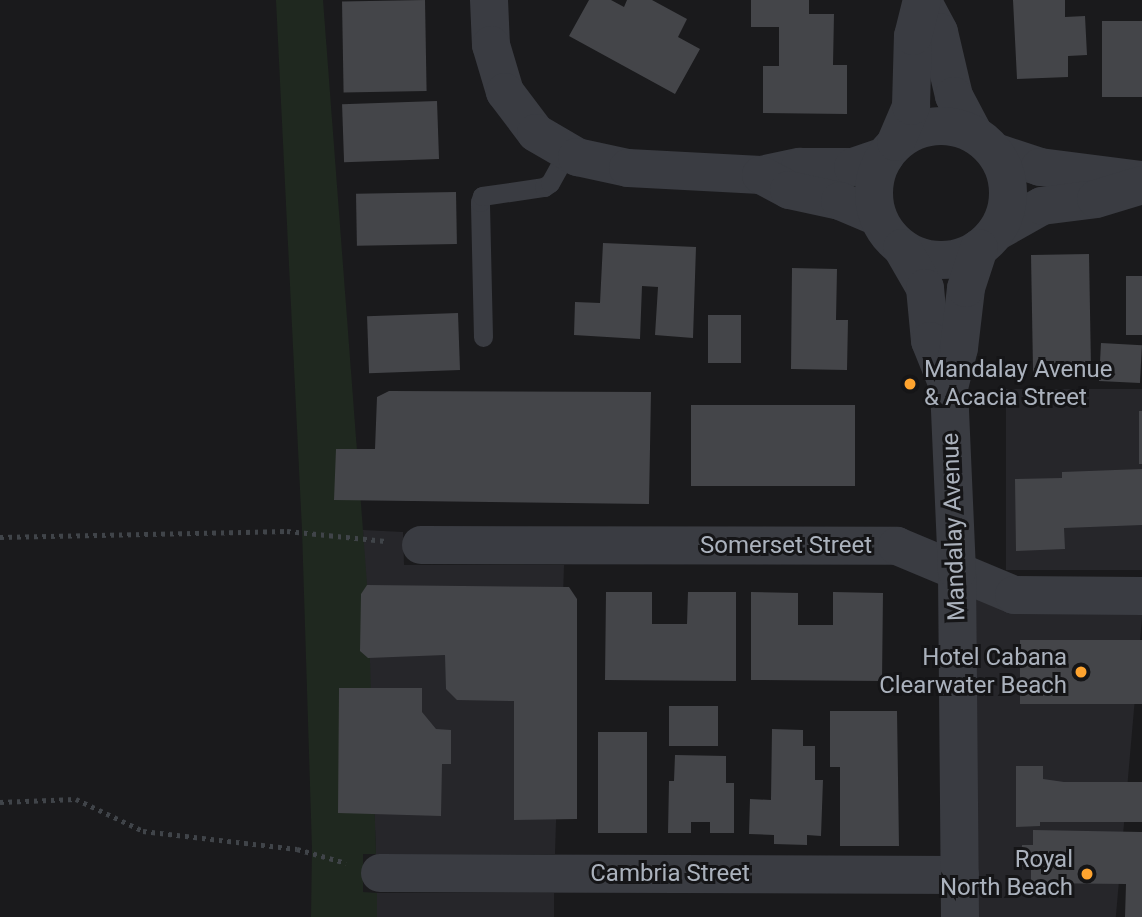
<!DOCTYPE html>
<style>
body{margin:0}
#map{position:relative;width:1142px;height:917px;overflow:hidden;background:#1a1a1c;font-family:Roboto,sans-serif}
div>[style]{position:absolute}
.built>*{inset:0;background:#26262a;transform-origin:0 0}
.green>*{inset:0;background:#1f281f}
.building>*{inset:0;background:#444549;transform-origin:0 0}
.path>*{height:4.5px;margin-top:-2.25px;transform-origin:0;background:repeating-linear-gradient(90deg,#404449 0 3.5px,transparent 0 8.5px)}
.service>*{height:19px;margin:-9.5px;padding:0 9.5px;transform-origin:9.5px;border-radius:9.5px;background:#3a3c42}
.minor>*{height:38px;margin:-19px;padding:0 19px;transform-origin:19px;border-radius:19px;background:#3a3c42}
.tertiary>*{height:38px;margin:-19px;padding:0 19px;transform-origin:19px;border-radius:19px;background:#3a3c42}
.tertiary>.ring{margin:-19px;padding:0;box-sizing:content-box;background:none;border:38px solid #3a3c42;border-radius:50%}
.dots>*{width:19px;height:19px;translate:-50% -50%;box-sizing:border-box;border:4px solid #151517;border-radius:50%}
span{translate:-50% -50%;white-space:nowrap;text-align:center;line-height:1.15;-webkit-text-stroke:6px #151517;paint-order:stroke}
.poi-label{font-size:24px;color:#abb2bd}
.left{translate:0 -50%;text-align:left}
.right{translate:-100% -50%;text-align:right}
.street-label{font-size:24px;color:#abb2bd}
</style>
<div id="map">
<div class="built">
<i style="left:1006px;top:389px;width:136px;height:181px"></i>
<i style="clip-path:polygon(363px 530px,403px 532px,404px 565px,564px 565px,555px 854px,376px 854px)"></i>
<i style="left:974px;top:599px;width:169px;height:318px;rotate:5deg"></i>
<i style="left:377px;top:893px;width:177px;height:24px"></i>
</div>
<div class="green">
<i style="clip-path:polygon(276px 0,323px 0,368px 597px,376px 854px,363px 854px,363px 892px,377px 893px,377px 917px,311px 917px,312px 849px,302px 530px)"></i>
</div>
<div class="building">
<i style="left:425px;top:0;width:91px;height:83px;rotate:89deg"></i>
<i style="clip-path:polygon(589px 0,611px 0,624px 7px,627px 0,652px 0,687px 19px,678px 37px,700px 49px,675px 94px,569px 36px)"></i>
<i style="clip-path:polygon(751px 0,809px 0,809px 14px,834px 14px,833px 65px,847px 65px,847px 114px,763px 113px,763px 66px,779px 66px,779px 27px,751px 27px)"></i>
<i style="clip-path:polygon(1013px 0,1065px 0,1065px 17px,1085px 16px,1087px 55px,1068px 56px,1068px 77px,1017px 79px)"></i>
<i style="left:1142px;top:21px;width:76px;height:40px;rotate:90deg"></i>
<i style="left:437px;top:101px;width:58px;height:95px;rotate:88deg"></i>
<i style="left:456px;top:192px;width:52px;height:100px;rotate:89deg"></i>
<i style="clip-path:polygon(603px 243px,696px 247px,693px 338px,655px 335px,658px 287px,642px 286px,640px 339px,574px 335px,575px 302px,600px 303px)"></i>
<i style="left:1089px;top:254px;width:120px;height:58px;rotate:89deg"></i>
<i style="clip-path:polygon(792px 268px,837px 269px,836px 320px,848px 320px,847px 370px,791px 369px)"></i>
<i style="left:1126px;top:276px;width:16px;height:59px"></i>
<i style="left:458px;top:313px;width:57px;height:91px;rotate:88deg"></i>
<i style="left:708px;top:315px;width:33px;height:48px"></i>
<i style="left:1101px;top:343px;width:41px;height:38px;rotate:3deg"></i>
<i style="clip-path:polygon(389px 391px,651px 392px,649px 504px,334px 500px,336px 449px,375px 449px,377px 397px)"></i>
<i style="left:691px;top:405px;width:164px;height:81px"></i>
<i style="left:1139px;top:411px;width:3px;height:53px"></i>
<i style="clip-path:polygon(1142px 469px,1142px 525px,1064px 528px,1065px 549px,1016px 551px,1015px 479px,1062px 478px,1062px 472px)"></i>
<i style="clip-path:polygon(367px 585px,569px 587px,577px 599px,577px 819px,514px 820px,514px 701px,457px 700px,446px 689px,445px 655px,368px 658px,360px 651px,361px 594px)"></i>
<i style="clip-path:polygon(606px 592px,652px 592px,652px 624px,687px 624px,688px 592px,736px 592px,736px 681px,605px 680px)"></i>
<i style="clip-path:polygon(751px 592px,798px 593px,798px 625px,833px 625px,833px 592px,883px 593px,882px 681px,751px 680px)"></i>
<i style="left:1142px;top:640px;width:64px;height:122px;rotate:90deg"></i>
<i style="clip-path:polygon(339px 688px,422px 688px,422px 712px,436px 729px,451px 730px,451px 764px,442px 764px,441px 816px,338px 813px)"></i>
<i style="left:718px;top:706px;width:40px;height:49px;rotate:90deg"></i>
<i style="clip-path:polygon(830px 711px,897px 711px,899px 846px,840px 846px,840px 767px,830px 767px)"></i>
<i style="clip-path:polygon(772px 729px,803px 730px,803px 746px,815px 746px,815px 780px,823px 780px,821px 836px,807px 835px,807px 845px,774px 844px,774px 835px,749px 834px,750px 799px,771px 800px)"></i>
<i style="left:598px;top:732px;width:49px;height:101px"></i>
<i style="clip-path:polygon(675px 755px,726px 756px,726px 783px,734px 783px,734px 833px,710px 833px,710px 822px,691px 822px,691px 833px,668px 833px,669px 781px,674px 781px)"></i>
<i style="clip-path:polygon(1016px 766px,1043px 766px,1043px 779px,1064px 782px,1142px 782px,1142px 822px,1040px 822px,1040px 826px,1016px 827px)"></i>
<i style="clip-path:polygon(1033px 830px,1142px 832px,1142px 917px,1125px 917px,1126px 884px,1031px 883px,1031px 866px,1021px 866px,1022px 845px,1033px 845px)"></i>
</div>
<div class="path">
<i style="left:0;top:537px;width:287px;rotate:-1.2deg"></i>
<i style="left:287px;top:531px;width:99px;rotate:5.8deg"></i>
<i style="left:0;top:802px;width:76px;rotate:-2.3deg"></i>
<i style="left:76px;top:799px;width:74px;rotate:25.5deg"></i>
<i style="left:143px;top:831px;width:155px;rotate:6.7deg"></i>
<i style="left:297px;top:849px;width:51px;rotate:15.9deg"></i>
</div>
<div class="service">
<i style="left:483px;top:337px;width:135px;rotate:-91.3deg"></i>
<i style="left:480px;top:202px;width:6px;rotate:-72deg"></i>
<i style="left:482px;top:196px;width:63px;rotate:-8.3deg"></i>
<i style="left:544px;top:187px;width:7px;rotate:-34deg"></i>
<i style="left:550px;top:183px;width:35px;rotate:-61deg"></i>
</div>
<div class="minor">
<i style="left:489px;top:0;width:45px;rotate:87.5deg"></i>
<i style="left:491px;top:45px;width:49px;rotate:73.4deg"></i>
<i style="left:505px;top:92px;width:51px;rotate:52.9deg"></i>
<i style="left:536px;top:133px;width:48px;rotate:30.3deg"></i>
<i style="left:577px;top:157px;width:52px;rotate:12.2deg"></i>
<i style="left:628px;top:168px;width:133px;rotate:3deg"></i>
<i style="left:761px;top:175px;width:40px;rotate:-12deg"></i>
<i style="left:800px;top:167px;width:53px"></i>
<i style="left:853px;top:167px;width:34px;rotate:-19deg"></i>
<i style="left:995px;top:152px;width:47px;rotate:18.4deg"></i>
<i style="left:1040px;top:167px;width:103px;rotate:7.3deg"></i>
<i style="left:761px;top:175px;width:32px;rotate:28deg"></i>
<i style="left:789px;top:190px;width:52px;rotate:12.2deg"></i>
<i style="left:840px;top:201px;width:41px;rotate:22.8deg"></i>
<i style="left:996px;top:232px;width:53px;rotate:-29.5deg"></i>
<i style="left:1042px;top:206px;width:54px;rotate:-7.4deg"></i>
<i style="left:1096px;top:199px;width:48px;rotate:-16.9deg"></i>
<i style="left:421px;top:545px;width:476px;rotate:0.1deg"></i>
<i style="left:897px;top:546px;width:127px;rotate:22.7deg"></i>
<i style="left:1014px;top:595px;width:128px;rotate:0.4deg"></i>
<i style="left:380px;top:873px;width:580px;rotate:0.2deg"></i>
</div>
<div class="tertiary">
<i style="left:922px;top:0;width:36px;rotate:62deg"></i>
<i style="left:939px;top:32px;width:66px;rotate:76.8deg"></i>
<i style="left:954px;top:96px;width:43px;rotate:62.2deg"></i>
<i class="ring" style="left:874px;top:126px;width:96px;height:96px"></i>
<i style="left:896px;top:142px;width:39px;rotate:-67deg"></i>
<i style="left:911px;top:106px;width:70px;rotate:-88.4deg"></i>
<i style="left:913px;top:36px;width:37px;rotate:-76deg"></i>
<i style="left:902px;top:248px;width:46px;rotate:60.1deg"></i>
<i style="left:925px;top:288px;width:53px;rotate:84.6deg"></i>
<i style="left:930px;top:341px;width:51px;rotate:68deg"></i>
<i style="left:960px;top:917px;width:346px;rotate:-90.5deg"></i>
<i style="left:957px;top:571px;width:183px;rotate:-92.5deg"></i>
<i style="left:949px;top:388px;width:41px;rotate:-76deg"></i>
<i style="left:959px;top:348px;width:60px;rotate:-83.3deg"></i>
<i style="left:966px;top:288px;width:42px;rotate:-72deg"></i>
</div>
<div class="dots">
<i style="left:910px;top:384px;background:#ffa42f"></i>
<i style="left:1081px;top:672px;background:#ffa42f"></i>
<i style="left:1087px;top:874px;background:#ffa42f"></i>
</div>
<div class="poi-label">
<span class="left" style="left:924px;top:384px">Mandalay Avenue<br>&amp; Acacia Street</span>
<span class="right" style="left:1067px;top:672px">Hotel Cabana<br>Clearwater Beach</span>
<span class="right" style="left:1073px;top:874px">Royal<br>North Beach</span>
</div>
<div class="street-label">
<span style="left:954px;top:527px;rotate:-92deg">Mandalay Avenue</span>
<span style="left:786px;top:546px">Somerset Street</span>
<span style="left:670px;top:874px">Cambria Street</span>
</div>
</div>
